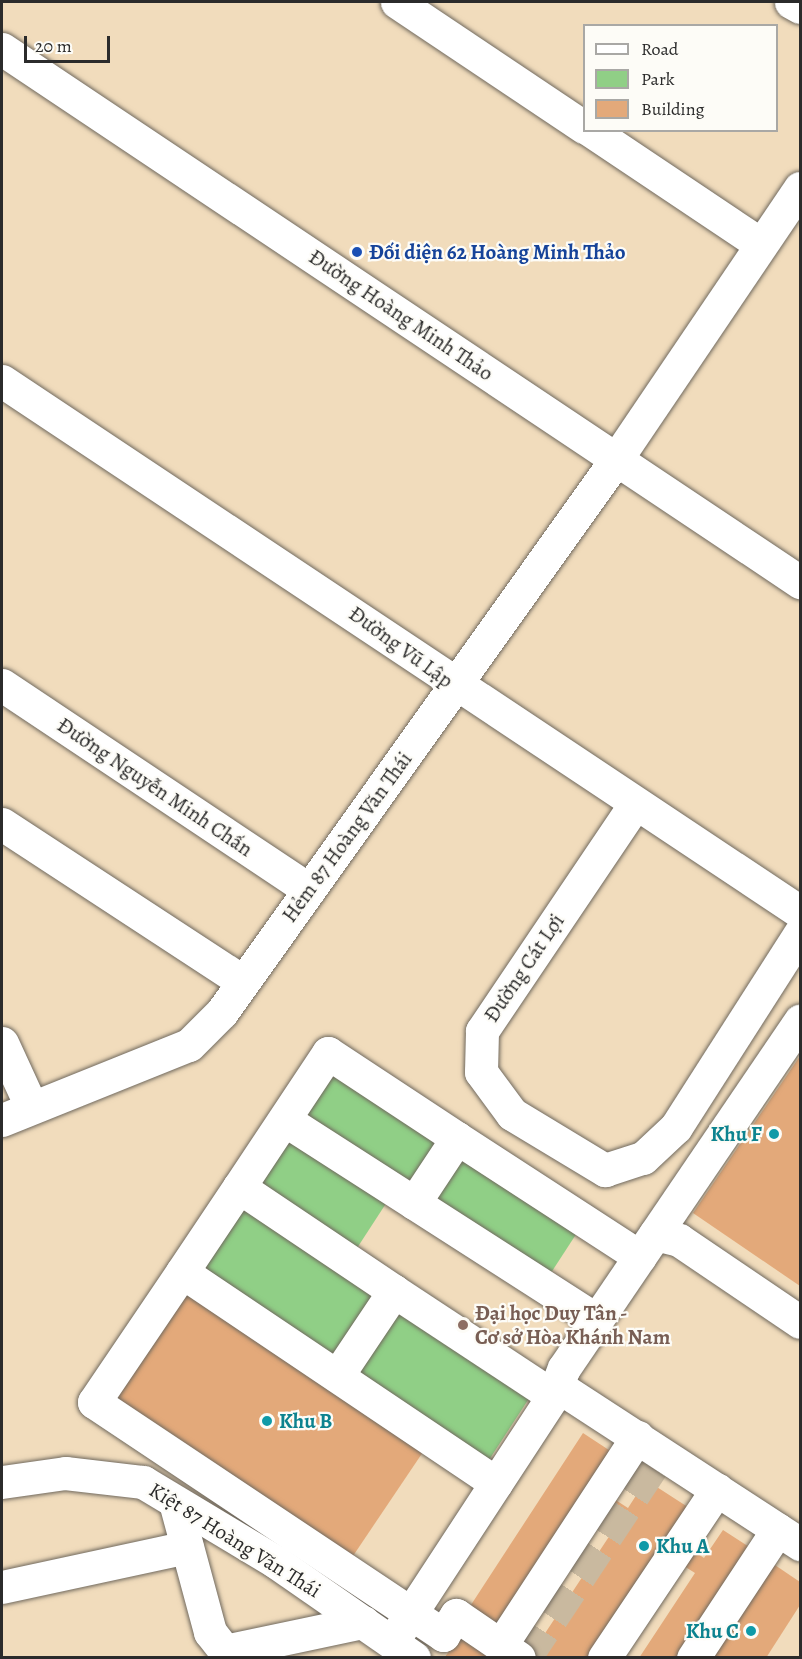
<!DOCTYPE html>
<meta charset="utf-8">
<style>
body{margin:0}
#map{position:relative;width:802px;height:1659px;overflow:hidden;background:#f1dcbc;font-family:Alegreya,serif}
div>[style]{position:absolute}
.green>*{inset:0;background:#90cf86;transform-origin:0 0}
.building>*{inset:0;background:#e3a97a;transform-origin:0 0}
.minor-tunnel>*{height:33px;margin-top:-16.5px;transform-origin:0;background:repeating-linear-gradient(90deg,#c9b99f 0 33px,transparent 0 49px)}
.roads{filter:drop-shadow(0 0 2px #70695e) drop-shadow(0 0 2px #70695e)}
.minor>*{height:33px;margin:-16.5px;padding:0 16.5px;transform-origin:16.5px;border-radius:16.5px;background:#fff}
.dots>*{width:16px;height:16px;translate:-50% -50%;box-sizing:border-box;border:3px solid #fdfcf7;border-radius:50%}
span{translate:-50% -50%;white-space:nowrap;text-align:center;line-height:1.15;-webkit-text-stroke:4.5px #fdfcf7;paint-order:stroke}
.transit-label{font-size:21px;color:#164399;font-weight:700}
.left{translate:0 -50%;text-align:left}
.street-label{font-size:21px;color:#2b2b2b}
.culture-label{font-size:21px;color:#0d838f;font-weight:700}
.right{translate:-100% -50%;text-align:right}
.education-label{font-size:21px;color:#785e54;font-weight:700}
.frame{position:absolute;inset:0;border:3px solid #2b2b2b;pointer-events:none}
.legend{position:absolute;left:583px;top:24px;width:195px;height:108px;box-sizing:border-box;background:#fdfcf7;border:2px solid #a9a8a5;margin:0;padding:8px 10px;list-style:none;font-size:18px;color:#2b2b2b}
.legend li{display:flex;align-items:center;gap:12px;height:30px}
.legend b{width:30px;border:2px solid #a9a8a5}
.scale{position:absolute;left:24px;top:36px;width:86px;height:27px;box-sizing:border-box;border:3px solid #2b2b2b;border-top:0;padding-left:8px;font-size:18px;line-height:21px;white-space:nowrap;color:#2b2b2b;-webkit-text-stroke:4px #fdfcf7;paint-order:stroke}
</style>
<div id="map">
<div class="green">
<i style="left:327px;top:1060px;width:147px;height:68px;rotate:33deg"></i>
<i style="left:292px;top:1126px;width:121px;height:77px;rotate:33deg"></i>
<i style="left:457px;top:1144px;width:149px;height:67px;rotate:33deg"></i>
<i style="left:243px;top:1198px;width:174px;height:89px;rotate:34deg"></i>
<i style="left:395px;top:1300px;width:166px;height:87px;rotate:33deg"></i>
</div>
<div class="building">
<i style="clip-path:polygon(800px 1056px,800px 1286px,693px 1213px)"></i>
<i style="left:185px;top:1281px;width:293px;height:140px;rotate:34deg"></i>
<i style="clip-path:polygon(583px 1433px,618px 1456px,597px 1488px,628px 1508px,646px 1480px,694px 1511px,675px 1539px,704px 1558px,723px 1530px,757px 1552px,688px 1658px,639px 1658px,695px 1573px,665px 1554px,597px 1658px,530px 1656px,618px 1523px,588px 1504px,501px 1634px,467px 1611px)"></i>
<i style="clip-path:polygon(766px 1559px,800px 1582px,800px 1605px,766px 1658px,701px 1658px)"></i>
<i style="clip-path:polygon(466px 1625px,514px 1658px,445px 1657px)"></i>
</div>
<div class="minor-tunnel">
<i style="left:525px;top:1658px;width:246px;rotate:-56.4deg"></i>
</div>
<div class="roads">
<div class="minor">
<i style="left:397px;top:2px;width:225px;rotate:33.8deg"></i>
<i style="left:791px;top:2px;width:10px;rotate:29deg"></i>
<i style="left:2px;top:49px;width:960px;rotate:33.74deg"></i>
<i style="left:590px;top:130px;width:205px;rotate:33.8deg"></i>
<i style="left:2px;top:381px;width:959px;rotate:33.64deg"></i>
<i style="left:2px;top:685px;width:369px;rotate:33.7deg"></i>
<i style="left:635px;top:804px;width:274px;rotate:124deg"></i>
<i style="left:482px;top:1031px;width:41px;rotate:91.4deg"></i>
<i style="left:481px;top:1072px;width:52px;rotate:53.6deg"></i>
<i style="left:512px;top:1114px;width:109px;rotate:31.1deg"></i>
<i style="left:605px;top:1170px;width:40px;rotate:-18deg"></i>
<i style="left:643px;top:1158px;width:45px;rotate:-43.2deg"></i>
<i style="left:676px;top:1127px;width:230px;rotate:-57.4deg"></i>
<i style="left:2px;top:824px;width:288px;rotate:33.2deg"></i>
<i style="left:2px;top:1043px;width:67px;rotate:65.3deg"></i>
<i style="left:2px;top:1120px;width:201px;rotate:-21.9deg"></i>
<i style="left:189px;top:1045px;width:47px;rotate:-45deg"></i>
<i style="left:222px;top:1012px;width:680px;rotate:-54.51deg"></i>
<i style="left:617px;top:458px;width:326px;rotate:-55.9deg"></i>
<i style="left:285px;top:1120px;width:370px;rotate:32.7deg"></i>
<i style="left:457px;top:1138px;width:218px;rotate:33deg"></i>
<i style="left:239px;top:1187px;width:161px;rotate:-56.4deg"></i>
<i style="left:328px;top:1053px;width:154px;rotate:33.4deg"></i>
<i style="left:457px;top:1138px;width:78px;rotate:123.5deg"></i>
<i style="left:655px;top:1234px;width:25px;rotate:14deg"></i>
<i style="left:679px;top:1240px;width:146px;rotate:34.1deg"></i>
<i style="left:182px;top:1272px;width:102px;rotate:-56.2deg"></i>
<i style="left:239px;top:1187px;width:187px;rotate:33.9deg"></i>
<i style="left:394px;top:1291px;width:102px;rotate:123.8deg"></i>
<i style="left:394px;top:1291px;width:191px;rotate:33.4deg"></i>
<i style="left:559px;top:1387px;width:288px;rotate:33.1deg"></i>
<i style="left:2px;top:1482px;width:64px;rotate:-8.1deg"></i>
<i style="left:65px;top:1473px;width:79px;rotate:6.6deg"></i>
<i style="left:143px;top:1482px;width:155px;rotate:31deg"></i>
<i style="left:276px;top:1562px;width:168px;rotate:34.8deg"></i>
<i style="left:496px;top:1483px;width:378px;rotate:-146.1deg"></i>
<i style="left:182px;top:1272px;width:157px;rotate:124.1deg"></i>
<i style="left:94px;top:1402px;width:420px;rotate:33.7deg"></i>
<i style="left:443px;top:1635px;width:24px;rotate:-57deg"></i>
<i style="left:456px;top:1615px;width:76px;rotate:34.3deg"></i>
<i style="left:175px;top:1502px;width:135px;rotate:74.9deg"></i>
<i style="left:210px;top:1632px;width:24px;rotate:52deg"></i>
<i style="left:225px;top:1651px;width:141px;rotate:-11.9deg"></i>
<i style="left:2px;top:1587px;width:189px;rotate:-12.2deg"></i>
<i style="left:392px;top:1642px;width:294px;rotate:-56.8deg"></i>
<i style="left:553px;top:1396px;width:30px;rotate:-69deg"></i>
<i style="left:564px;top:1368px;width:420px;rotate:-55.8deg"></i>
<i style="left:501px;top:1645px;width:249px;rotate:-56.8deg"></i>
<i style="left:604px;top:1658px;width:203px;rotate:-56.2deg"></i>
<i style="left:693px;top:1658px;width:154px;rotate:-56.6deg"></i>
</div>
</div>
<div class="dots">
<i style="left:357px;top:252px;background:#1a4fb4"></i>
<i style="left:774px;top:1134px;background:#0f9aa8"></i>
<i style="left:463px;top:1325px;background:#8d6e63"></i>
<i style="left:267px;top:1421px;background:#0f9aa8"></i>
<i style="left:644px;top:1546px;background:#0f9aa8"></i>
<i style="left:751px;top:1631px;background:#0f9aa8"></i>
</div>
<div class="transit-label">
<span class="left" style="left:369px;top:252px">Đối diện 62 Hoàng Minh Thảo</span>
</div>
<div class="street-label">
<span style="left:401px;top:315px;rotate:34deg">Đường Hoàng Minh Thảo</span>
<span style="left:401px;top:647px;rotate:36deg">Đường Vũ Lập</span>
<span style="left:155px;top:787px;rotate:34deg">Đường Nguyễn Minh Chấn</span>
<span style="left:347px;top:837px;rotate:-54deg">Hẻm 87 Hoàng Văn Thái</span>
<span style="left:524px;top:968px;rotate:-56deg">Đường Cát Lợi</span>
<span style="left:235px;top:1540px;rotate:32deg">Kiệt 87 Hoàng Văn Thái</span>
</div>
<div class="culture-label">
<span class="right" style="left:762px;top:1134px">Khu F</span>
<span class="left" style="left:279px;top:1421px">Khu B</span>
<span class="left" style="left:656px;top:1546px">Khu A</span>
<span class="right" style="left:739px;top:1631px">Khu C</span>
</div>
<div class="education-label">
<span class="left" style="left:475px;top:1325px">Đại học Duy Tân -<br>Cơ sở Hòa Khánh Nam</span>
</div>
<div class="frame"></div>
<ul class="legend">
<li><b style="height:8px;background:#fff"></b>Road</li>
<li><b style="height:16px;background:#90cf86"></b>Park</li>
<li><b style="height:16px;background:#e3a97a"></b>Building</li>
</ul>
<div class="scale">20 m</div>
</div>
